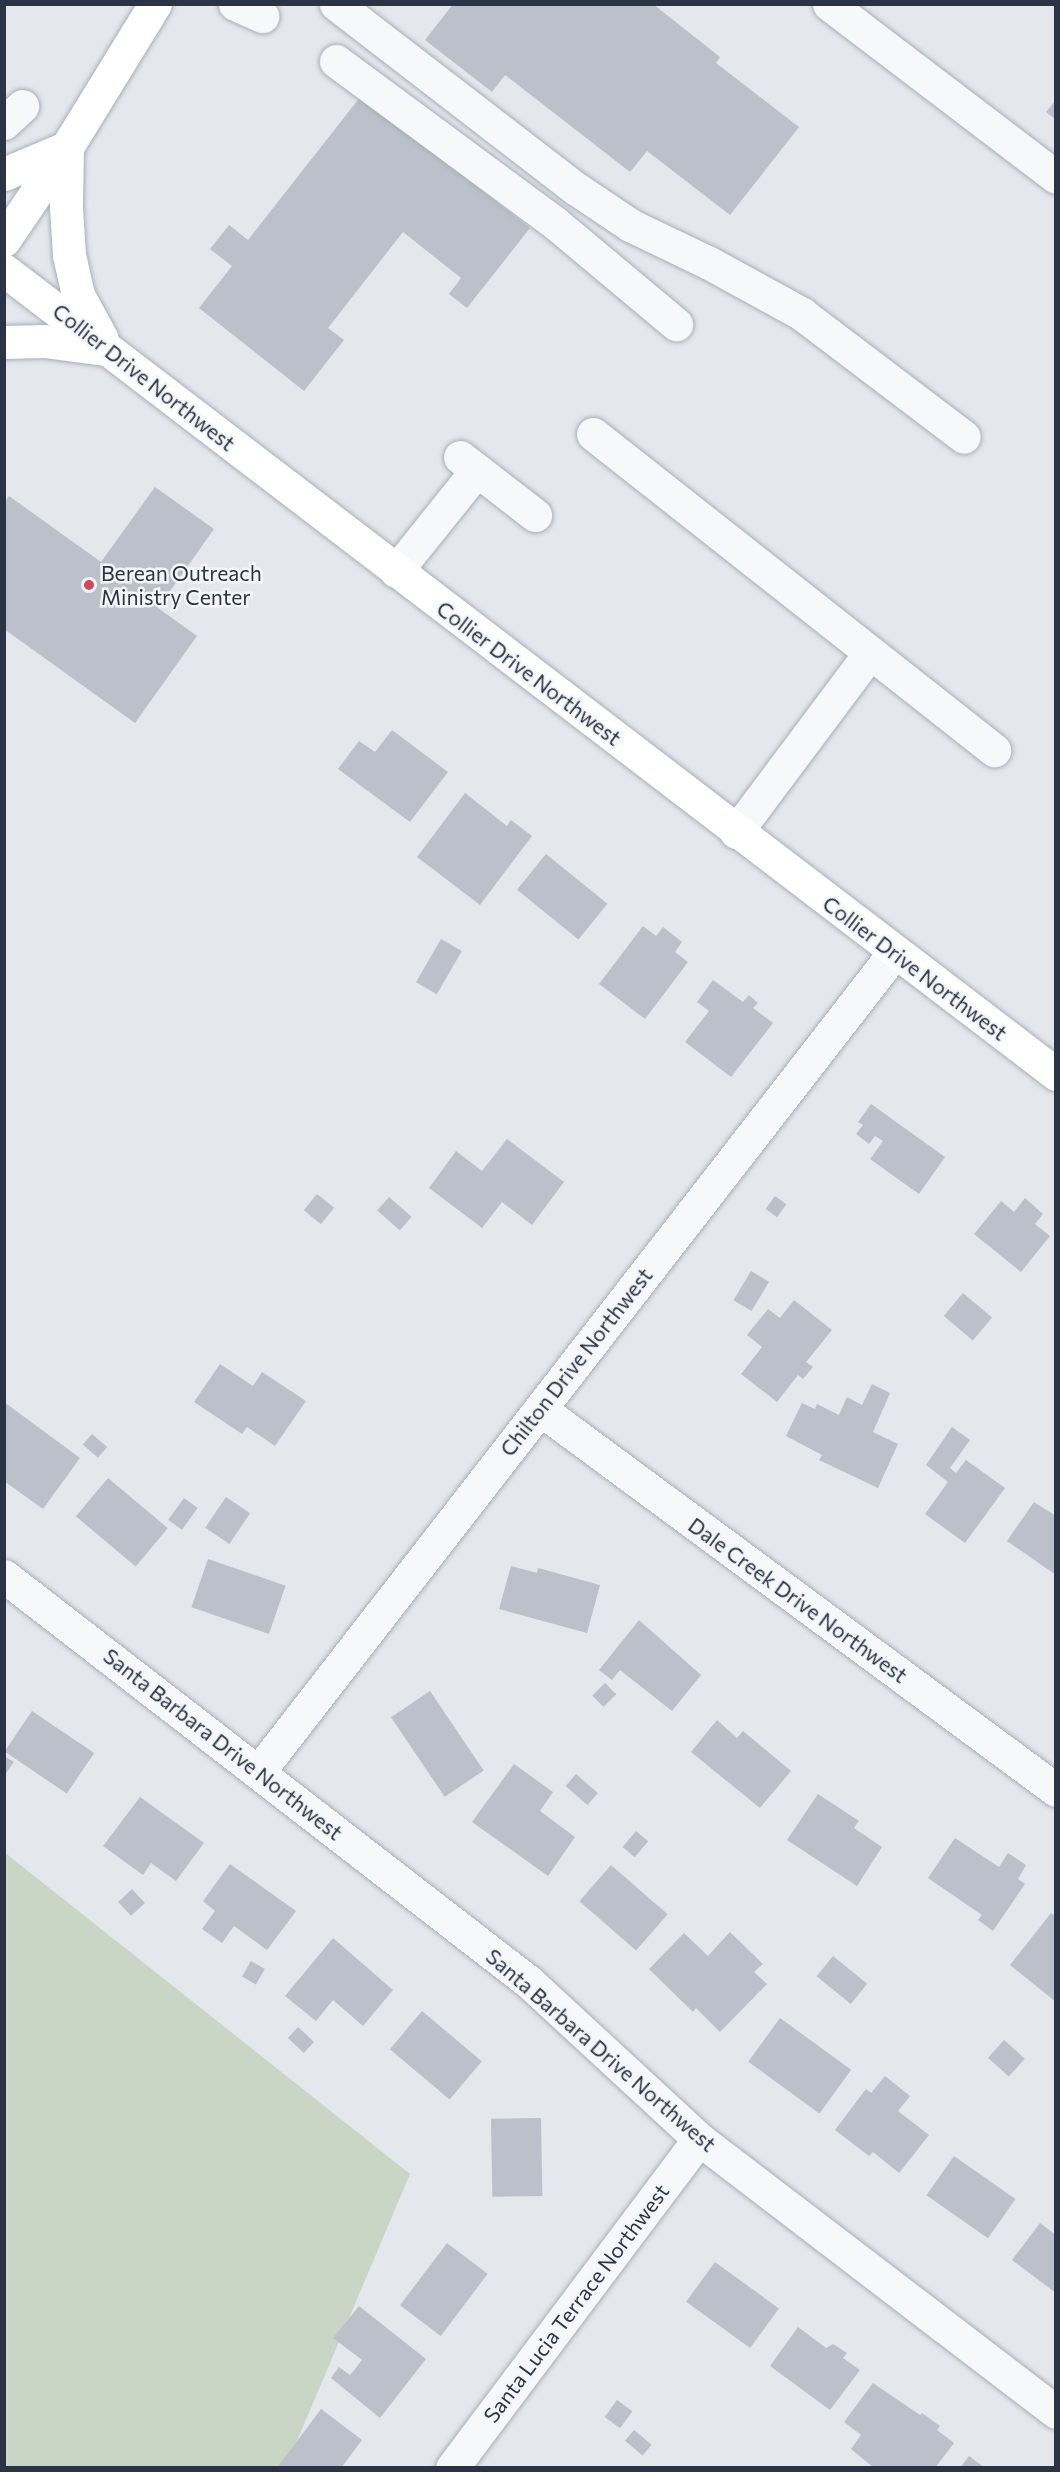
<!DOCTYPE html>
<style>
body{margin:0}
#map{position:relative;width:1060px;height:2472px;overflow:hidden;background:#e4e7ec;font-family:Commissioner,sans-serif}
div>[style]{position:absolute}
.green>*{inset:0;background:#c9d6c5}
.building>*{inset:0;background:#bbc0ca;transform-origin:0 0}
.roads{filter:drop-shadow(0 0 2px #a9aeb7) drop-shadow(0 0 2px #a9aeb7)}
.minor>*{height:33px;margin:-16.5px;padding:0 16.5px;transform-origin:16.5px;border-radius:16.5px;background:#f7f8fa}
.major>*{height:33px;margin:-16.5px;padding:0 16.5px;transform-origin:16.5px;border-radius:16.5px;background:#fff}
.dots>*{width:16px;height:16px;translate:-50% -50%;box-sizing:border-box;border:3px solid #f4f6f9;border-radius:50%}
span{translate:-50% -50%;white-space:nowrap;text-align:center;line-height:1.15;-webkit-text-stroke:5px #f4f6f9;paint-order:stroke}
.street-label{font-size:21px;color:#2b3445}
.poi-label{font-size:21px;color:#2b3445}
.left{translate:0 -50%;text-align:left}
.frame{position:absolute;inset:0;border:6px solid #2b3445;pointer-events:none}
</style>
<div id="map">
<div class="green">
<i style="clip-path:polygon(4px 1852px,410px 2174px,286px 2467px,5px 2467px)"></i>
</div>
<div class="building">
<i style="clip-path:polygon(453px 4px,653px 4px,720px 57px,716px 63px,799px 127px,730px 215px,647px 151px,630px 172px,505px 75px,492px 92px,425px 40px)"></i>
<i style="clip-path:polygon(361px 96px,530px 228px,467px 308px,449px 294px,461px 278px,403px 232px,328px 328px,344px 340px,304px 391px,199px 308px,232px 266px,210px 249px,229px 225px,248px 240px)"></i>
<i style="clip-path:polygon(1056px 100px,1056px 120px,1046px 112px)"></i>
<i style="clip-path:polygon(155px 487px,214px 529px,158px 608px,197px 636px,135px 723px,4px 629px,4px 503px,9px 496px,101px 562px)"></i>
<i style="clip-path:polygon(392px 730px,448px 772px,410px 822px,338px 769px,359px 741px,375px 752px)"></i>
<i style="clip-path:polygon(465px 793px,507px 826px,511px 820px,532px 836px,480px 905px,417px 857px)"></i>
<i style="left:546px;top:854px;width:79px;height:46px;rotate:39deg"></i>
<i style="clip-path:polygon(643px 926px,656px 936px,663px 927px,682px 942px,675px 952px,688px 962px,645px 1019px,599px 984px)"></i>
<i style="left:441px;top:939px;width:24px;height:50px;rotate:30deg"></i>
<i style="clip-path:polygon(713px 980px,743px 1002px,749px 995px,758px 1003px,753px 1008px,773px 1023px,731px 1077px,685px 1042px,709px 1011px,697px 1002px)"></i>
<i style="clip-path:polygon(871px 1104px,945px 1157px,919px 1194px,870px 1159px,883px 1141px,875px 1136px,869px 1144px,856px 1134px,863px 1125px,858px 1122px)"></i>
<i style="clip-path:polygon(507px 1139px,564px 1182px,532px 1225px,502px 1202px,482px 1228px,429px 1188px,456px 1151px,482px 1171px)"></i>
<i style="left:317px;top:1194px;width:22px;height:21px;rotate:39deg"></i>
<i style="left:775px;top:1196px;width:14px;height:16px;rotate:36deg"></i>
<i style="left:389px;top:1197px;width:30px;height:18px;rotate:41deg"></i>
<i style="clip-path:polygon(1025px 1198px,1043px 1214px,1035px 1224px,1050px 1236px,1021px 1272px,974px 1234px,1001px 1201px,1014px 1212px)"></i>
<i style="left:751px;top:1271px;width:21px;height:34px;rotate:31deg"></i>
<i style="left:963px;top:1293px;width:38px;height:30px;rotate:40deg"></i>
<i style="clip-path:polygon(794px 1300px,832px 1330px,806px 1362px,813px 1367px,803px 1379px,798px 1375px,777px 1402px,741px 1374px,762px 1347px,747px 1335px,768px 1309px,780px 1318px)"></i>
<i style="clip-path:polygon(220px 1364px,253px 1386px,262px 1372px,306px 1401px,275px 1446px,247px 1427px,242px 1434px,194px 1402px)"></i>
<i style="clip-path:polygon(872px 1384px,890px 1393px,873px 1432px,898px 1444px,878px 1488px,819px 1460px,822px 1455px,786px 1436px,802px 1403px,815px 1409px,817px 1404px,839px 1415px,847px 1397px,862px 1405px)"></i>
<i style="clip-path:polygon(4px 1402px,80px 1458px,43px 1509px,4px 1481px)"></i>
<i style="clip-path:polygon(952px 1427px,970px 1440px,950px 1468px,956px 1473px,966px 1460px,1005px 1488px,965px 1543px,925px 1514px,948px 1482px,926px 1465px)"></i>
<i style="left:92px;top:1434px;width:20px;height:14px;rotate:41deg"></i>
<i style="left:108px;top:1478px;width:78px;height:50px;rotate:40deg"></i>
<i style="left:226px;top:1497px;width:29px;height:37px;rotate:34deg"></i>
<i style="left:184px;top:1498px;width:17px;height:27px;rotate:36deg"></i>
<i style="clip-path:polygon(1034px 1502px,1056px 1516px,1056px 1575px,1007px 1541px)"></i>
<i style="left:208px;top:1559px;width:82px;height:51px;rotate:19deg"></i>
<i style="clip-path:polygon(511px 1566px,537px 1573px,538px 1568px,600px 1585px,587px 1633px,499px 1609px)"></i>
<i style="clip-path:polygon(639px 1620px,701px 1675px,672px 1711px,620px 1670px,612px 1680px,599px 1670px)"></i>
<i style="left:605px;top:1683px;width:16px;height:18px;rotate:45deg"></i>
<i style="left:430px;top:1691px;width:96px;height:47px;rotate:56deg"></i>
<i style="left:32px;top:1711px;width:75px;height:49px;rotate:34deg"></i>
<i style="clip-path:polygon(717px 1720px,737px 1738px,743px 1731px,791px 1771px,760px 1808px,691px 1752px)"></i>
<i style="clip-path:polygon(4px 1756px,14px 1762px,4px 1776px)"></i>
<i style="clip-path:polygon(514px 1764px,553px 1792px,540px 1811px,575px 1837px,548px 1876px,472px 1822px)"></i>
<i style="left:576px;top:1774px;width:29px;height:16px;rotate:41deg"></i>
<i style="clip-path:polygon(818px 1794px,859px 1821px,854px 1828px,882px 1847px,857px 1886px,787px 1840px)"></i>
<i style="clip-path:polygon(140px 1797px,204px 1843px,176px 1881px,151px 1863px,143px 1875px,103px 1846px)"></i>
<i style="left:636px;top:1831px;width:16px;height:21px;rotate:40deg"></i>
<i style="clip-path:polygon(955px 1838px,999px 1867px,1008px 1853px,1026px 1865px,1018px 1879px,1025px 1884px,993px 1931px,978px 1920px,982px 1915px,928px 1878px)"></i>
<i style="clip-path:polygon(230px 1864px,296px 1911px,267px 1950px,234px 1926px,222px 1943px,202px 1929px,215px 1911px,203px 1901px)"></i>
<i style="left:611px;top:1865px;width:75px;height:48px;rotate:41deg"></i>
<i style="left:132px;top:1889px;width:19px;height:19px;rotate:47deg"></i>
<i style="clip-path:polygon(1051px 1913px,1056px 1916px,1056px 2002px,1010px 1965px)"></i>
<i style="clip-path:polygon(730px 1932px,763px 1964px,754px 1972px,767px 1984px,720px 2032px,696px 2008px,693px 2012px,649px 1969px,684px 1933px,708px 1956px)"></i>
<i style="clip-path:polygon(333px 1938px,393px 1990px,363px 2026px,333px 2000px,316px 2021px,285px 1996px)"></i>
<i style="left:833px;top:1956px;width:44px;height:26px;rotate:39deg"></i>
<i style="left:251px;top:1961px;width:16px;height:18px;rotate:30deg"></i>
<i style="left:422px;top:2011px;width:78px;height:50px;rotate:40deg"></i>
<i style="left:780px;top:2018px;width:88px;height:54px;rotate:36deg"></i>
<i style="left:298px;top:2027px;width:22px;height:15px;rotate:43deg"></i>
<i style="left:1004px;top:2040px;width:28px;height:24px;rotate:42deg"></i>
<i style="clip-path:polygon(885px 2076px,910px 2096px,898px 2111px,929px 2135px,899px 2173px,873px 2152px,869px 2156px,835px 2130px,866px 2089px,871px 2093px)"></i>
<i style="left:541px;top:2118px;width:78px;height:50px;rotate:89deg"></i>
<i style="left:954px;top:2156px;width:75px;height:48px;rotate:35deg"></i>
<i style="clip-path:polygon(1040px 2223px,1056px 2235px,1056px 2293px,1012px 2260px)"></i>
<i style="left:447px;top:2243px;width:51px;height:78px;rotate:37deg"></i>
<i style="left:715px;top:2262px;width:79px;height:49px;rotate:36deg"></i>
<i style="clip-path:polygon(359px 2306px,426px 2359px,380px 2418px,331px 2378px,339px 2367px,350px 2375px,362px 2360px,333px 2338px)"></i>
<i style="clip-path:polygon(798px 2327px,826px 2348px,833px 2344px,847px 2353px,843px 2358px,860px 2370px,830px 2410px,770px 2366px)"></i>
<i style="clip-path:polygon(873px 2383px,920px 2415px,922px 2413px,940px 2426px,937px 2430px,954px 2443px,935px 2468px,874px 2468px,851px 2449px,861px 2435px,844px 2422px)"></i>
<i style="left:617px;top:2400px;width:19px;height:21px;rotate:36deg"></i>
<i style="clip-path:polygon(321px 2409px,362px 2440px,341px 2468px,277px 2468px)"></i>
<i style="left:634px;top:2430px;width:23px;height:14px;rotate:40deg"></i>
<i style="clip-path:polygon(969px 2456px,985px 2468px,960px 2468px)"></i>
</div>
<div class="roads">
<div class="minor">
<i style="left:235px;top:4px;width:30px;rotate:24deg"></i>
<i style="left:336px;top:4px;width:302px;rotate:37.6deg"></i>
<i style="left:575px;top:188px;width:66px;rotate:33.9deg"></i>
<i style="left:630px;top:225px;width:88px;rotate:25.7deg"></i>
<i style="left:709px;top:263px;width:106px;rotate:28.7deg"></i>
<i style="left:802px;top:314px;width:203px;rotate:37.2deg"></i>
<i style="left:829px;top:4px;width:285px;rotate:37.3deg"></i>
<i style="left:336px;top:61px;width:272px;rotate:36.5deg"></i>
<i style="left:555px;top:223px;width:158px;rotate:39.9deg"></i>
<i style="left:4px;top:123px;width:25px;rotate:-43deg"></i>
<i style="left:593px;top:434px;width:511px;rotate:38.24deg"></i>
<i style="left:460px;top:457px;width:95px;rotate:37.7deg"></i>
<i style="left:396px;top:571px;width:129px;rotate:-51.3deg"></i>
<i style="left:736px;top:832px;width:224px;rotate:-53.2deg"></i>
<i style="left:540px;top:1409px;width:641px;rotate:36.44deg"></i>
<i style="left:4px;top:1576px;width:664px;rotate:37.72deg"></i>
<i style="left:529px;top:1982px;width:231px;rotate:42.7deg"></i>
<i style="left:699px;top:2139px;width:449px;rotate:37.4deg"></i>
<i style="left:259px;top:1771px;width:1036px;rotate:-52.18deg"></i>
<i style="left:452px;top:2468px;width:411px;rotate:-53.1deg"></i>
</div>
<div class="major">
<i style="left:67px;top:147px;width:60px;rotate:91deg"></i>
<i style="left:66px;top:207px;width:48px;rotate:86.4deg"></i>
<i style="left:69px;top:255px;width:41px;rotate:77.3deg"></i>
<i style="left:78px;top:295px;width:50px;rotate:61.4deg"></i>
<i style="left:4px;top:174px;width:67px;rotate:-22.8deg"></i>
<i style="left:4px;top:240px;width:112px;rotate:-55.9deg"></i>
<i style="left:67px;top:147px;width:168px;rotate:-58.4deg"></i>
<i style="left:4px;top:270px;width:1324px;rotate:37.39deg"></i>
<i style="left:4px;top:342px;width:40px;rotate:-1.4deg"></i>
<i style="left:44px;top:341px;width:63px;rotate:7.4deg"></i>
</div>
</div>
<div class="dots">
<i style="left:89px;top:585px;background:#d1495b"></i>
</div>
<div class="street-label">
<span style="left:144px;top:377px;rotate:38deg">Collier Drive Northwest</span>
<span style="left:529px;top:673px;rotate:37deg">Collier Drive Northwest</span>
<span style="left:915px;top:968px;rotate:37deg">Collier Drive Northwest</span>
<span style="left:576px;top:1362px;rotate:-52deg">Chilton Drive Northwest</span>
<span style="left:798px;top:1600px;rotate:36deg">Dale Creek Drive Northwest</span>
<span style="left:223px;top:1744px;rotate:38deg">Santa Barbara Drive Northwest</span>
<span style="left:601px;top:2050px;rotate:41deg">Santa Barbara Drive Northwest</span>
<span style="left:576px;top:2303px;rotate:-53deg">Santa Lucia Terrace Northwest</span>
</div>
<div class="poi-label">
<span class="left" style="left:101px;top:585px">Berean Outreach<br>Ministry Center</span>
</div>
<div class="frame"></div>
</div>
